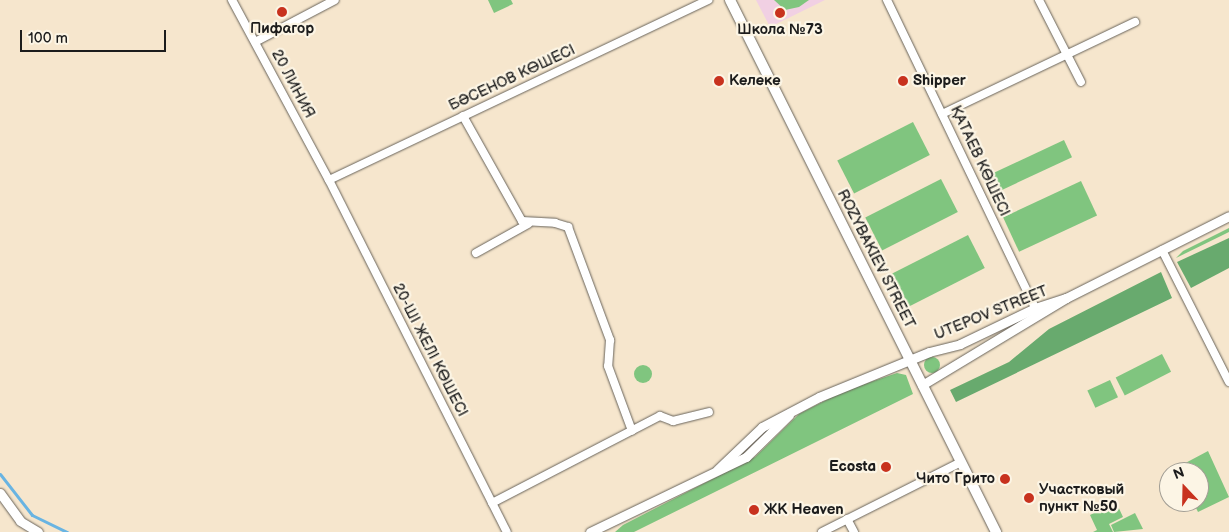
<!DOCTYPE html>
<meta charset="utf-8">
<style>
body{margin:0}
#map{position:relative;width:1229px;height:532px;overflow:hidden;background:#f6e6cd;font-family:"Balsamiq Sans",sans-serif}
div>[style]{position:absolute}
.built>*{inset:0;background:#f1d0e3}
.green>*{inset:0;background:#80c57f;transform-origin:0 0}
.round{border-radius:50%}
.forest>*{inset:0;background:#68aa6e}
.stream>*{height:3px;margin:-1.5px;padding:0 1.5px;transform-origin:1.5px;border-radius:1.5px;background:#69b4e2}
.roads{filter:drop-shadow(0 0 1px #68635a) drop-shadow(0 0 1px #68635a)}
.minor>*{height:8px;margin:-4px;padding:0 4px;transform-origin:4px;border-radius:4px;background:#fff}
.tertiary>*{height:9px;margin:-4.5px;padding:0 4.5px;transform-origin:4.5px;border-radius:4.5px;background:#fff}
.secondary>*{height:10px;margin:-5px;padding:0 5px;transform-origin:5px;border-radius:5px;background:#fff}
.dots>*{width:14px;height:14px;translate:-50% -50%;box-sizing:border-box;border:2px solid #fcf5e5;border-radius:50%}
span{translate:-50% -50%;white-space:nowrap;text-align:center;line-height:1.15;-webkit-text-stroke:4.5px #fcf5e5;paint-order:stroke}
.poi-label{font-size:15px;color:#1c1c1c;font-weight:700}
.left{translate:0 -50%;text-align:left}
.right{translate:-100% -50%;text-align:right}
.street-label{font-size:15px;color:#1c1c1c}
.north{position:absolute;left:1159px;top:462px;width:50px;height:50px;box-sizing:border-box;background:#fcf5e5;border:1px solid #a29e95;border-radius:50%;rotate:339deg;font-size:14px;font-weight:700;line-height:20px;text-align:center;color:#1c1c1c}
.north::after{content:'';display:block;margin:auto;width:18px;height:22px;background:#c8321e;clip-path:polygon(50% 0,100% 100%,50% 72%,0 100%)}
.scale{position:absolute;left:20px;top:30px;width:146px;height:22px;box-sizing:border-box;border:2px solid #1c1c1c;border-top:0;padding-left:6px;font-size:15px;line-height:18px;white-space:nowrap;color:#1c1c1c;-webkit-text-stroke:4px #fcf5e5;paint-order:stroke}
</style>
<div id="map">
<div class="built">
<i style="clip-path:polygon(756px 0,825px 0,770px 27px)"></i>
</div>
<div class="green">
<i style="clip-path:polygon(488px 0,511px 0,513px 4px,494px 13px)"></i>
<i style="clip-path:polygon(774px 0,809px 0,799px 7px,785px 10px)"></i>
<i style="left:913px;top:122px;width:37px;height:85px;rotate:63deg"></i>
<i style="left:1064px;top:140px;width:19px;height:85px;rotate:65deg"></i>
<i style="left:941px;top:179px;width:37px;height:85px;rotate:63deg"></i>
<i style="left:1081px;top:181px;width:38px;height:86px;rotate:65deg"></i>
<i style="clip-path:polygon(1229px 228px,1229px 232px,1176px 258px,1183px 251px)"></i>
<i style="left:968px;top:235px;width:37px;height:85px;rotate:63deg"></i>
<i style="left:1162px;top:354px;width:20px;height:52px;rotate:63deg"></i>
<i class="round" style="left:924px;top:357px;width:16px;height:16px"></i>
<i class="round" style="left:634px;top:365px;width:18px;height:18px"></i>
<i style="clip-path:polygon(897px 373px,906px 375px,913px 394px,634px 532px,615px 532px,623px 525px,755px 457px,799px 414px,844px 391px)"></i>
<i style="left:1110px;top:380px;width:19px;height:25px;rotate:65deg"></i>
<i style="clip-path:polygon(1208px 451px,1229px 497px,1198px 512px,1193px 502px,1199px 502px,1199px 472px,1178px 472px,1176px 468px)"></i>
<i style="clip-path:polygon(1116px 502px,1123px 517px,1109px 524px,1113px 532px,1093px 532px,1097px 530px,1090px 515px)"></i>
<i style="clip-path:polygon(1135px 513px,1143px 529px,1114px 532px,1111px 525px)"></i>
</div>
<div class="forest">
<i style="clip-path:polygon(1229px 238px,1229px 268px,1191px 288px,1177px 262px)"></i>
<i style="clip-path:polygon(1161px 272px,1172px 298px,956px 402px,950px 390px,1009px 362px,1049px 329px)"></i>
</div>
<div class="stream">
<i style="left:0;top:474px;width:52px;rotate:52deg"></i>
<i style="left:32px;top:515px;width:39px;rotate:26deg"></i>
</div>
<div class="roads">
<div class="minor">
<i style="left:232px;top:0;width:204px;rotate:61.7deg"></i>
<i style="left:329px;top:180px;width:394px;rotate:63.2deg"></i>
<i style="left:887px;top:0;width:342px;rotate:64.3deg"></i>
<i style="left:1039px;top:0;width:92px;rotate:62.9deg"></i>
<i style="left:255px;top:42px;width:90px;rotate:-27.7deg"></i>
<i style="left:942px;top:114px;width:214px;rotate:-25.5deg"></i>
<i style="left:463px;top:116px;width:120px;rotate:60.7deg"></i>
<i style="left:522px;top:221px;width:33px;rotate:3deg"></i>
<i style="left:555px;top:223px;width:14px;rotate:17deg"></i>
<i style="left:568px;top:227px;width:121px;rotate:69.6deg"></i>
<i style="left:610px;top:340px;width:26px;rotate:94deg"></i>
<i style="left:608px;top:366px;width:69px;rotate:69.7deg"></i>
<i style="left:329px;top:180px;width:420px;rotate:-25.4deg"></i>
<i style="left:1162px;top:250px;width:148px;rotate:63.1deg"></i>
<i style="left:476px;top:253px;width:60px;rotate:-29.1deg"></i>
<i style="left:492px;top:503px;width:189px;rotate:-27.4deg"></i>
<i style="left:660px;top:416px;width:14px;rotate:21deg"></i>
<i style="left:673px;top:421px;width:37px;rotate:-14deg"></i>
<i style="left:847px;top:519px;width:15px;rotate:62deg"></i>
<i style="left:822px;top:532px;width:156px;rotate:-26.7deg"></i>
</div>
<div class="tertiary">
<i style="left:922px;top:385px;width:168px;rotate:-31.1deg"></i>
<i style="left:1066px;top:298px;width:182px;rotate:-26.7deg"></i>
<i style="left:717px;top:470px;width:62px;rotate:-43.7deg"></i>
<i style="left:762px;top:427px;width:64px;rotate:-27.8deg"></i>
<i style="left:819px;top:397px;width:119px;rotate:-22.2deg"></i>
<i style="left:929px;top:352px;width:32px;rotate:-14deg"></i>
<i style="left:960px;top:344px;width:83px;rotate:-25.6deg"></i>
<i style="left:1035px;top:308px;width:33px;rotate:-18deg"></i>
<i style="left:0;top:493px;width:34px;rotate:54deg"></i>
<i style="left:20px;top:521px;width:21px;rotate:31deg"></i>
<i style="left:590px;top:532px;width:173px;rotate:-25.7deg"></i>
<i style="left:746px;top:457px;width:60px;rotate:-44.3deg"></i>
</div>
<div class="secondary">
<i style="left:730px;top:0;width:595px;rotate:63.43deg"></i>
</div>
</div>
<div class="dots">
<i style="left:282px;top:12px;background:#c8321e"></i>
<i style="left:780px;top:13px;background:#c8321e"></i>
<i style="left:719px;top:81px;background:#c8321e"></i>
<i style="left:903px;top:81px;background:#c8321e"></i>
<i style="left:886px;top:467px;background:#c8321e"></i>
<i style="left:1005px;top:479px;background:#c8321e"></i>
<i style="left:1029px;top:498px;background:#c8321e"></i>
<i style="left:754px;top:510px;background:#c8321e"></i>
</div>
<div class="poi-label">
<span style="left:282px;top:29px">Пифагор</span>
<span style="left:780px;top:30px">Школа №73</span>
<span class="left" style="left:729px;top:81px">Келеке</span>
<span class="left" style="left:913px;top:81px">Shipper</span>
<span class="right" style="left:876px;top:467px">Ecosta</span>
<span class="right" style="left:995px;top:479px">Чито Грито</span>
<span class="left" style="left:1039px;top:498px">Участковый<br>пункт №50</span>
<span class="left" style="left:764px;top:510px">ЖК Heaven</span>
</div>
<div class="street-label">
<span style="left:512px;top:78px;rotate:-25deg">БӘСЕНОВ КӨШЕСІ</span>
<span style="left:293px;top:84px;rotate:62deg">20 ЛИНИЯ</span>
<span style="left:980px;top:161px;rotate:65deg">ҚАТАЕВ КӨШЕСІ</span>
<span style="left:876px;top:259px;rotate:63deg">ROZYBAKIEV STREET</span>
<span style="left:991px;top:313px;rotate:-22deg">UTEPOV STREET</span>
<span style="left:430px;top:350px;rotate:63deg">20-ШІ ЖЕЛІ КӨШЕСІ</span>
</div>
<div class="north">N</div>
<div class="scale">100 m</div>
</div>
